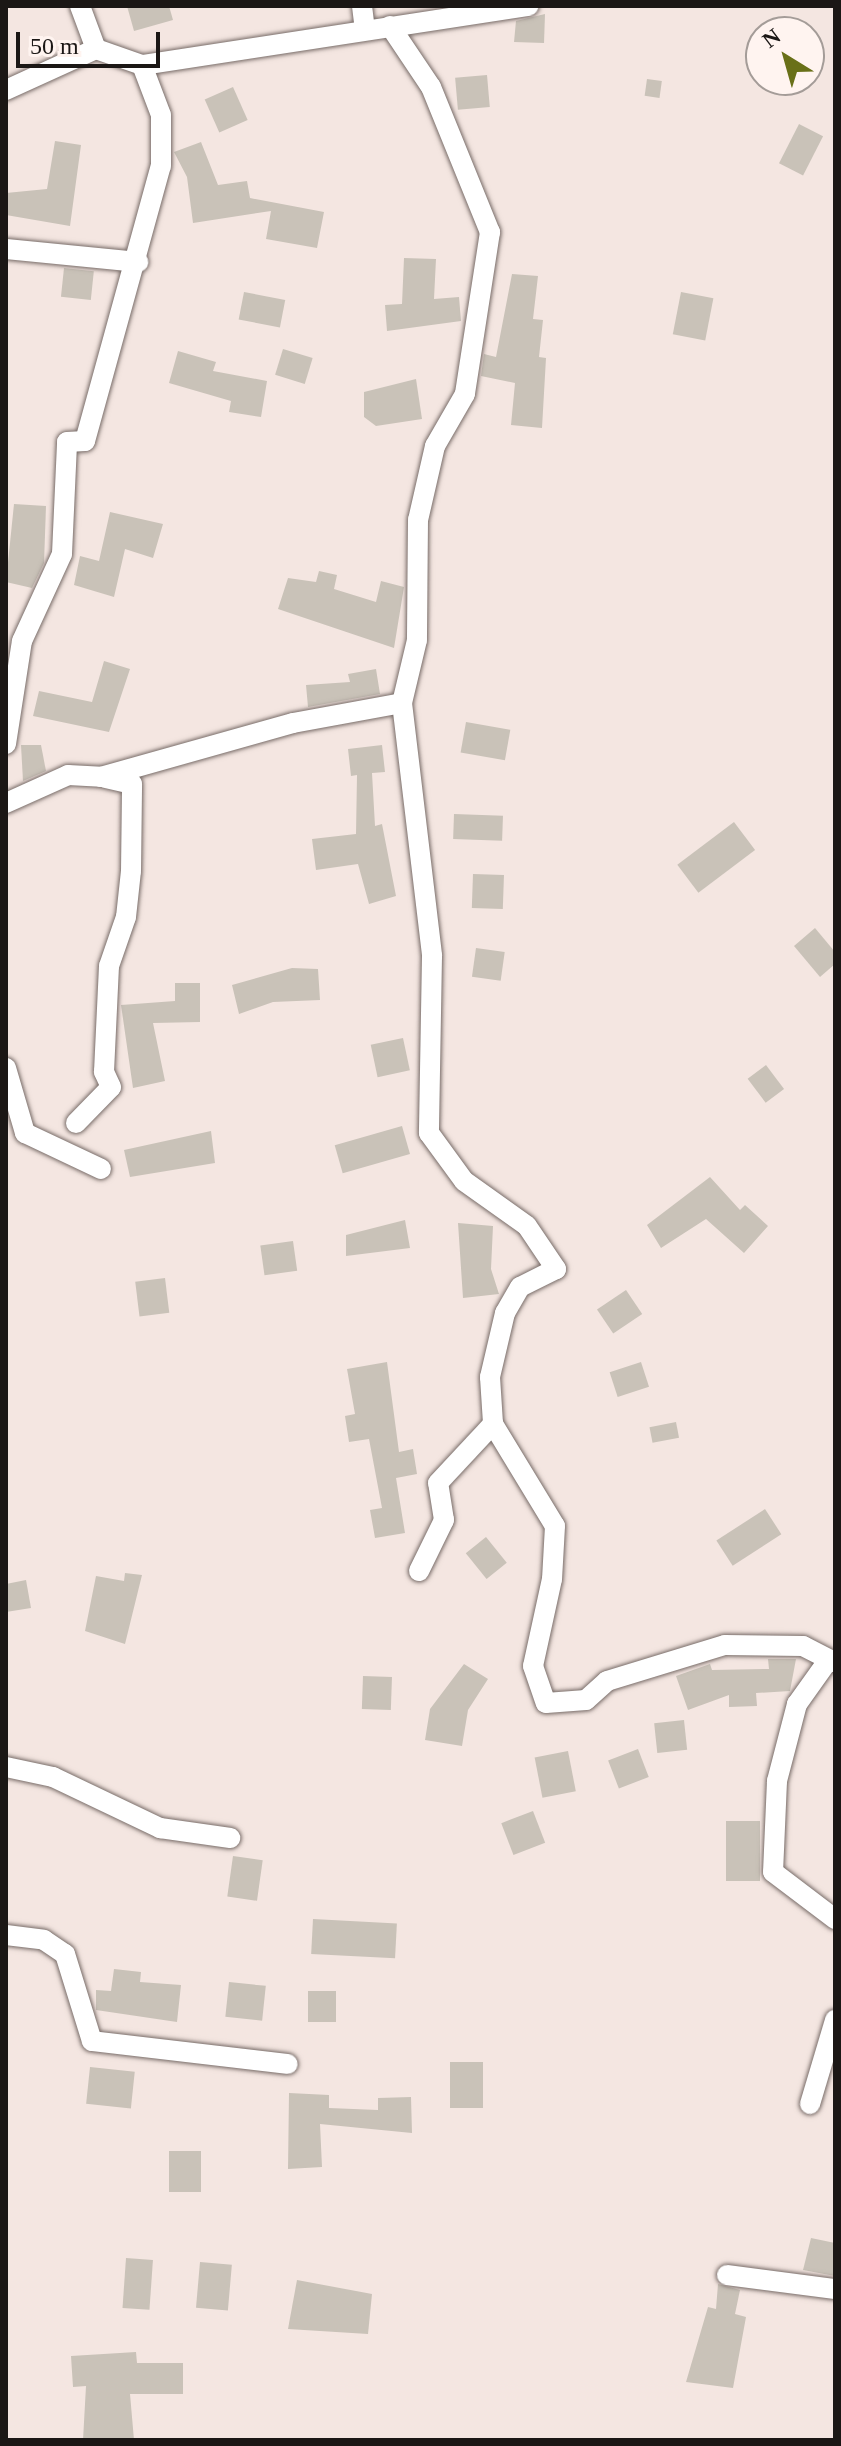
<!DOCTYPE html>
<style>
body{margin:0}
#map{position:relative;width:841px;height:2446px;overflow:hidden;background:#f4e6e1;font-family:Georgia,serif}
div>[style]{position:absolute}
.building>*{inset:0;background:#c9c2b8;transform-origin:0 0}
.roads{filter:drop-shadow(0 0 2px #786c68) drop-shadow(0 0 2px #786c68)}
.minor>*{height:20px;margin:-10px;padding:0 10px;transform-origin:10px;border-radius:10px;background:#fff}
span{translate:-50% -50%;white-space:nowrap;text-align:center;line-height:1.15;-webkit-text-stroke:6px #fff4f0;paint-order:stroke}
.frame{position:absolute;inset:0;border:8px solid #1b1715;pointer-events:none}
.north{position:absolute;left:745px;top:16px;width:80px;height:80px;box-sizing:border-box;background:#fff4f0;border:2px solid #a49c98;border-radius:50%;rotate:323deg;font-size:22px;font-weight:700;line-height:32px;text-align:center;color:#1b1715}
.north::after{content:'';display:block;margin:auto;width:28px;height:36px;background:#697018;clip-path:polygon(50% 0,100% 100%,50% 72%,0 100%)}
.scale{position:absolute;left:16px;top:32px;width:144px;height:36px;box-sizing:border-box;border:4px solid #1b1715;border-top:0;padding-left:10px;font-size:24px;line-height:28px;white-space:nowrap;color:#1b1715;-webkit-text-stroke:6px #fff4f0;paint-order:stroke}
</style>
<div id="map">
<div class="building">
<i style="clip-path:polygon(127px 6px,169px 6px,173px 20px,134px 31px)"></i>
<i style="clip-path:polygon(545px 14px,544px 43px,514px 42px,516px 21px)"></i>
<i style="left:487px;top:75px;width:32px;height:32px;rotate:85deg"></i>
<i style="left:647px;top:79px;width:15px;height:17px;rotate:8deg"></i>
<i style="left:233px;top:87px;width:36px;height:31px;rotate:66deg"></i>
<i style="left:799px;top:124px;width:27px;height:44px;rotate:27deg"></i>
<i style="clip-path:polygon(55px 141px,81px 145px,70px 226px,6px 215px,6px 193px,47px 189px)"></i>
<i style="clip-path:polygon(201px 142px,218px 185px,247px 181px,250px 198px,324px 212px,317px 248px,266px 239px,271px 211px,193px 223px,187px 177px,174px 152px)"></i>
<i style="clip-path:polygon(404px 258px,436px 259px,434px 299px,459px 297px,461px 321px,387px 331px,385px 305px,402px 304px)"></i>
<i style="left:64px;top:268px;width:30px;height:29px;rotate:6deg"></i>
<i style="clip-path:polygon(512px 274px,538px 276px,533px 319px,543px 320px,539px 357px,546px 358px,542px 428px,511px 425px,515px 383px,481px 376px,484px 354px,496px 357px)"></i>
<i style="left:244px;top:292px;width:42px;height:28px;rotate:11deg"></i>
<i style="left:681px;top:292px;width:33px;height:43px;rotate:11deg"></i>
<i style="left:283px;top:349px;width:31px;height:27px;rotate:17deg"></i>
<i style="clip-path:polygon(178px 351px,216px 362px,213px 371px,267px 381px,261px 417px,229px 412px,231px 401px,169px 383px)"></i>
<i style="clip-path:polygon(416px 379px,422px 419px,376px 426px,364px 417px,364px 392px)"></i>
<i style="clip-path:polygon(14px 504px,46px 506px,44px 563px,32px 588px,6px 582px)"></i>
<i style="clip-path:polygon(110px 512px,163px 524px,153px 558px,125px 549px,114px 597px,74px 585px,80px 556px,99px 561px)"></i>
<i style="clip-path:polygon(319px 571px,337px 575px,334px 589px,376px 602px,381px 581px,404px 587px,394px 648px,278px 609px,288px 578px,316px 582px)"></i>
<i style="clip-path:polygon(104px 661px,130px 669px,109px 732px,33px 716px,39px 691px,92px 702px)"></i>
<i style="clip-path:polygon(376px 669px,380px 694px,308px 707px,306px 685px,350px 682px,348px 674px)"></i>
<i style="left:466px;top:722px;width:45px;height:31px;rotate:10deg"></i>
<i style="clip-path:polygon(21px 745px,41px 745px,46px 771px,23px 781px)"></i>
<i style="clip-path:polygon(382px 745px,385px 772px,372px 773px,375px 826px,382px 824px,396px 896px,369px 904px,358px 864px,316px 870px,312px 839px,356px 834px,357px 775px,351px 776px,348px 749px)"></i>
<i style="left:454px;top:814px;width:49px;height:25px;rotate:2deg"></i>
<i style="left:734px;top:822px;width:35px;height:71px;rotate:53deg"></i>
<i style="left:473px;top:874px;width:31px;height:34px;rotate:2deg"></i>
<i style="clip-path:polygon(815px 928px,835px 952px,835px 964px,820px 977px,794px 946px)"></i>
<i style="left:476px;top:948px;width:29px;height:29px;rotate:8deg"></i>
<i style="clip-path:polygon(292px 968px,318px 969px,320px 1000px,273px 1002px,239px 1014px,232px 985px)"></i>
<i style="clip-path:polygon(175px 983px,200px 983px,200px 1022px,153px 1023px,165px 1081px,133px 1088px,121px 1005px,175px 1001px)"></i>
<i style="left:403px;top:1038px;width:33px;height:33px;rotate:78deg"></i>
<i style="left:766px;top:1065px;width:30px;height:23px;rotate:53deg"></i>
<i style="left:402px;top:1126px;width:29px;height:70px;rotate:74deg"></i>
<i style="clip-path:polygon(211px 1131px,215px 1163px,130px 1177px,124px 1150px)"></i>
<i style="clip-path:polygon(710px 1177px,740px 1210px,745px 1205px,768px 1226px,744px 1253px,706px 1219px,661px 1248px,647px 1225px)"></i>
<i style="clip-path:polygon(405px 1220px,410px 1248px,346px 1256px,346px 1235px)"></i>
<i style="clip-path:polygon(458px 1223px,493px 1226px,491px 1269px,499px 1294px,463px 1298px)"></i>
<i style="left:293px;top:1241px;width:30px;height:33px;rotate:82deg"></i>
<i style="left:165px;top:1278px;width:35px;height:30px;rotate:83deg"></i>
<i style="left:626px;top:1290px;width:29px;height:35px;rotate:56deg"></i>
<i style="clip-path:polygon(387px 1362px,399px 1452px,413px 1449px,417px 1474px,396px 1478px,405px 1533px,375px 1538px,370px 1510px,382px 1508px,369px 1439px,349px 1442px,345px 1416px,355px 1414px,347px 1369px)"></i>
<i style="left:641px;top:1362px;width:26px;height:33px;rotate:72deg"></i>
<i style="left:676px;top:1422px;width:16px;height:27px;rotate:79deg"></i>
<i style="left:765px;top:1509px;width:30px;height:58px;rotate:57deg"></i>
<i style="left:486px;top:1537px;width:33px;height:26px;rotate:51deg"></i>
<i style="clip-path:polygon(125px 1573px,142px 1575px,125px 1644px,85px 1631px,96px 1576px,124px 1581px)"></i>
<i style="clip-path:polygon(26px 1580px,31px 1608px,6px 1612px,6px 1584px)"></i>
<i style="clip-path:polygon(768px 1659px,796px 1659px,790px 1691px,756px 1693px,757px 1706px,729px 1707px,729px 1695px,688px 1710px,676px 1676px,710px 1664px,712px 1670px,769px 1669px)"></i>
<i style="clip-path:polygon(464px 1664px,488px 1679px,468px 1710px,462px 1746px,425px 1740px,430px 1709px)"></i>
<i style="left:363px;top:1676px;width:29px;height:33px;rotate:2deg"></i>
<i style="left:684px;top:1720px;width:30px;height:30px;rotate:84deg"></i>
<i style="left:638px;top:1749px;width:30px;height:32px;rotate:69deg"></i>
<i style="left:568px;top:1751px;width:41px;height:34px;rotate:79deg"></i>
<i style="left:533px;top:1811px;width:34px;height:34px;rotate:69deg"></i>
<i style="left:726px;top:1821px;width:34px;height:60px"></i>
<i style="left:233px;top:1856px;width:30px;height:41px;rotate:8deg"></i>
<i style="left:313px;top:1919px;width:84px;height:35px;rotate:3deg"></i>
<i style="clip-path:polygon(114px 1969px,141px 1972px,140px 1982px,181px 1985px,177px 2022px,96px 2010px,96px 1990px,111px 1991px)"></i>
<i style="left:229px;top:1982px;width:37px;height:35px;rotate:6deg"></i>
<i style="left:308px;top:1991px;width:28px;height:31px"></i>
<i style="left:450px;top:2062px;width:33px;height:46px"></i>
<i style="left:90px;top:2067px;width:45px;height:37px;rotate:6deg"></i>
<i style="clip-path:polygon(289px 2093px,329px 2095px,329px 2108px,378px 2110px,378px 2098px,411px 2097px,412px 2133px,320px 2124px,322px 2167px,288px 2169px)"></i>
<i style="left:169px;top:2151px;width:32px;height:41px"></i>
<i style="clip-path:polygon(811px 2238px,835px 2243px,835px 2276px,803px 2270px)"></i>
<i style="left:126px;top:2258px;width:27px;height:50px;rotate:4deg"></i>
<i style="left:200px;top:2262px;width:32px;height:46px;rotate:5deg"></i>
<i style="clip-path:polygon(297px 2280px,372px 2294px,368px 2334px,288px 2329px)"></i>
<i style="clip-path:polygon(718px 2284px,740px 2290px,735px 2314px,746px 2317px,733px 2388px,686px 2382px,708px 2307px,716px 2309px)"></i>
<i style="clip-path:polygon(136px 2352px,137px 2363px,183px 2363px,183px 2394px,130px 2394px,134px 2440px,83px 2440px,86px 2386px,73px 2387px,71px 2356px)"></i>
</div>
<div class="roads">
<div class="minor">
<i style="left:80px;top:6px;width:46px;rotate:69.6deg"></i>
<i style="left:362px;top:6px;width:23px;rotate:83deg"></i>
<i style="left:390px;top:26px;width:73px;rotate:56.1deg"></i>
<i style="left:431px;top:87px;width:157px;rotate:67.9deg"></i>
<i style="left:490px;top:232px;width:164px;rotate:98.8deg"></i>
<i style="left:465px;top:394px;width:60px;rotate:120deg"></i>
<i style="left:435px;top:446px;width:76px;rotate:102.9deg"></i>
<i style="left:418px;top:520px;width:120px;rotate:90.5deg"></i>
<i style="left:417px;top:640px;width:65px;rotate:103.4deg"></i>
<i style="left:402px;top:703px;width:255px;rotate:83.2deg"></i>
<i style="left:432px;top:956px;width:177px;rotate:91deg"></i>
<i style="left:429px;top:1133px;width:59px;rotate:53.9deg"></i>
<i style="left:464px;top:1181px;width:77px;rotate:35.5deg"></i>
<i style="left:527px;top:1226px;width:52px;rotate:56deg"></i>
<i style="left:556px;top:1269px;width:40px;rotate:153.4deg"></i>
<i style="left:520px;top:1287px;width:30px;rotate:120deg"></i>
<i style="left:505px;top:1313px;width:66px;rotate:103.2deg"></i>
<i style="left:490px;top:1377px;width:47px;rotate:86.3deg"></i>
<i style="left:6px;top:90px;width:99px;rotate:-24.5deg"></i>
<i style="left:96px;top:49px;width:49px;rotate:19.2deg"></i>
<i style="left:142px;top:65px;width:391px;rotate:-8.7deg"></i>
<i style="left:6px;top:249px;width:133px;rotate:5.6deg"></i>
<i style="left:6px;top:744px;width:104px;rotate:-81.2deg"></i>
<i style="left:22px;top:641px;width:96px;rotate:-65.3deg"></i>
<i style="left:62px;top:554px;width:112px;rotate:-87.4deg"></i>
<i style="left:67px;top:442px;width:18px;rotate:-3deg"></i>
<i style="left:85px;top:441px;width:285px;rotate:-74.6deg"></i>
<i style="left:161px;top:166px;width:51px;rotate:-90deg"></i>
<i style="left:161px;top:115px;width:53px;rotate:-110.8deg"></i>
<i style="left:6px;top:803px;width:68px;rotate:-24.3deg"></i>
<i style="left:68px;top:775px;width:33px;rotate:3deg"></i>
<i style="left:101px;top:777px;width:199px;rotate:-15.7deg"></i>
<i style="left:293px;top:723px;width:111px;rotate:-10.4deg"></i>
<i style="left:6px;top:1068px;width:68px;rotate:73.7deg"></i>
<i style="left:25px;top:1133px;width:84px;rotate:25.3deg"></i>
<i style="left:76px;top:1123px;width:50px;rotate:-45.8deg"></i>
<i style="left:111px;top:1087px;width:17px;rotate:-115deg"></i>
<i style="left:104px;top:1072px;width:106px;rotate:-87.3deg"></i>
<i style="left:109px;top:966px;width:52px;rotate:-70.9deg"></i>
<i style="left:126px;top:917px;width:46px;rotate:-83.8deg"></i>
<i style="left:131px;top:871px;width:87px;rotate:-89.3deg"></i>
<i style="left:132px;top:784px;width:28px;rotate:-167deg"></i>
<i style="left:419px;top:1571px;width:57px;rotate:-63.9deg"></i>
<i style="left:444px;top:1520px;width:37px;rotate:-99deg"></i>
<i style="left:438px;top:1483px;width:81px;rotate:-47deg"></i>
<i style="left:493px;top:1424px;width:119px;rotate:58.7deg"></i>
<i style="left:555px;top:1526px;width:53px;rotate:93.2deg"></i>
<i style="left:552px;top:1579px;width:89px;rotate:102.3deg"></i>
<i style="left:533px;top:1666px;width:39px;rotate:71deg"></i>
<i style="left:546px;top:1703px;width:40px;rotate:-4.3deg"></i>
<i style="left:586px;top:1700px;width:28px;rotate:-42deg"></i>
<i style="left:607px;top:1681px;width:123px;rotate:-17deg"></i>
<i style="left:725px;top:1645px;width:78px;rotate:0.7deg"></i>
<i style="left:803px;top:1646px;width:36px;rotate:27deg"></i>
<i style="left:827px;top:1662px;width:52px;rotate:125.5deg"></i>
<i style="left:797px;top:1704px;width:80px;rotate:104.6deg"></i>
<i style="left:777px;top:1781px;width:91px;rotate:92.5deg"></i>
<i style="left:773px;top:1872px;width:78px;rotate:37.2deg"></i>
<i style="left:6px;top:1767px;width:48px;rotate:12deg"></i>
<i style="left:53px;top:1777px;width:119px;rotate:25.5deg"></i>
<i style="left:160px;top:1828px;width:71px;rotate:8.1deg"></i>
<i style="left:6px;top:1935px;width:38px;rotate:7deg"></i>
<i style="left:44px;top:1940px;width:25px;rotate:34deg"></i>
<i style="left:65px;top:1954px;width:91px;rotate:72.8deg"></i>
<i style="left:92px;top:2041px;width:197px;rotate:6.7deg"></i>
<i style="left:810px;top:2104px;width:88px;rotate:-73.4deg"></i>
<i style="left:727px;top:2275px;width:109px;rotate:7.4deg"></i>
</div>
</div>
<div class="frame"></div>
<div class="north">N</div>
<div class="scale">50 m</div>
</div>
